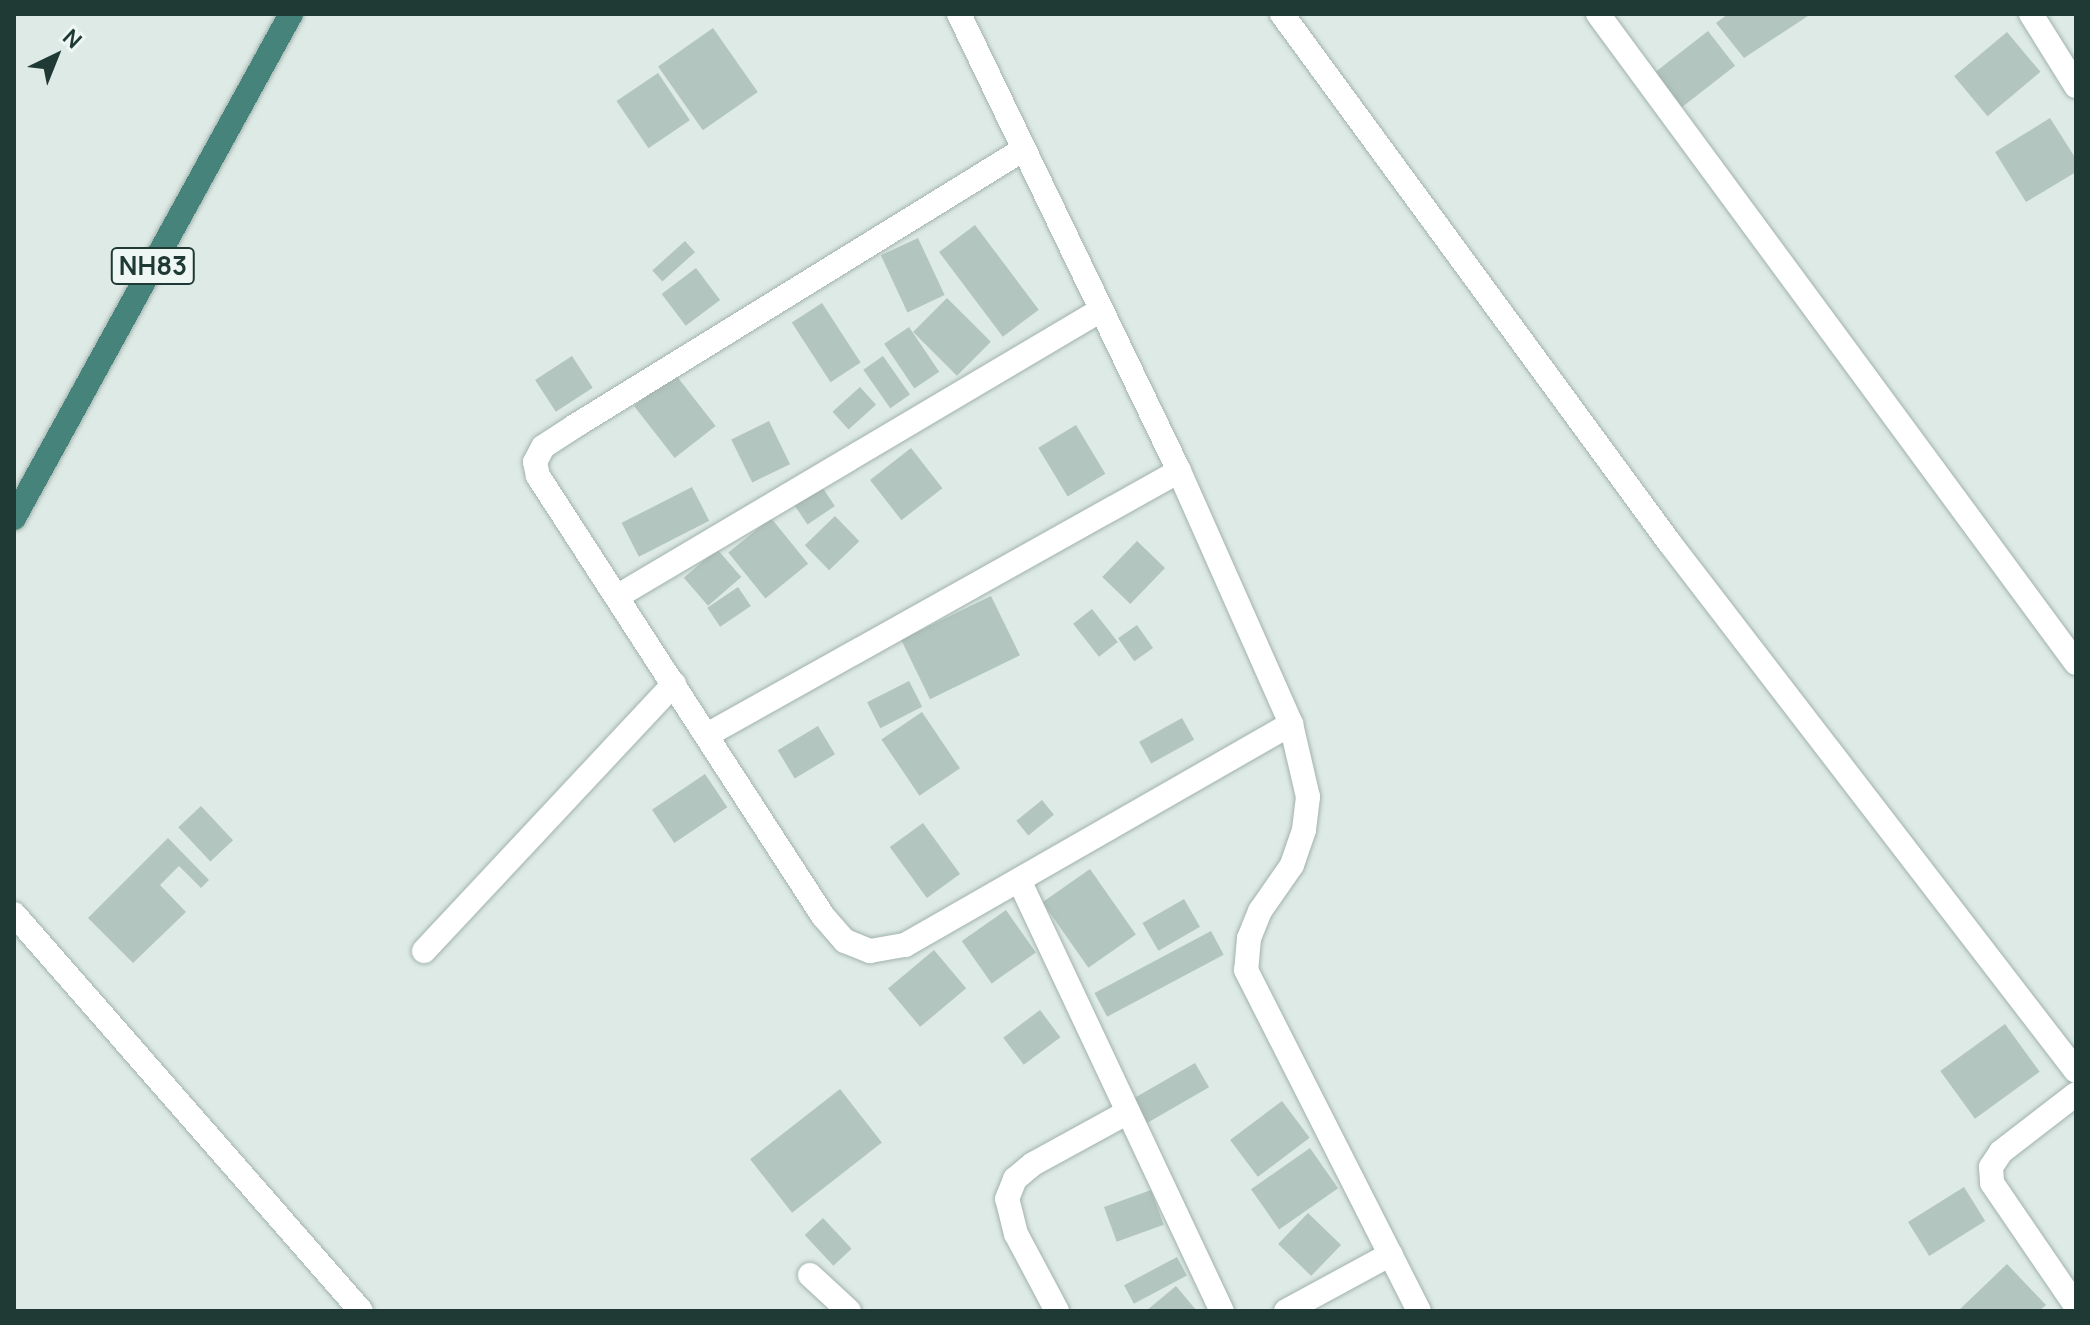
<!DOCTYPE html>
<style>
body{margin:0}
#map{position:relative;width:2090px;height:1325px;overflow:hidden;background:#deeae6;font-family:Manrope,sans-serif}
div>[style]{position:absolute}
.building>*{inset:0;background:#b3c5bf;transform-origin:0 0}
.roads{filter:drop-shadow(0 0 2px #a1b2ad) drop-shadow(0 0 2px #a1b2ad)}
.minor>*{height:24px;margin:-12px;padding:0 12px;transform-origin:12px;border-radius:12px;background:#fff}
.trunk>*{height:24px;margin:-12px;padding:0 12px;transform-origin:12px;border-radius:12px;background:#46847b}
span{translate:-50% -50%;white-space:nowrap;text-align:center;line-height:1.15;-webkit-text-stroke:6px #eef7f3;paint-order:stroke}
.shield-label span{padding:2px 6px;background:#eef7f3;border:2px solid;border-radius:6px;-webkit-text-stroke-width:0}
.shield-label{font-size:26px;color:#1f3a35;font-weight:700}
.frame{position:absolute;inset:0;border:16px solid #1f3a35;pointer-events:none}
.north{position:absolute;left:16px;top:16px;width:80px;height:80px;-webkit-text-stroke:6px #eef7f3;paint-order:stroke;rotate:43deg;font-size:22px;font-weight:700;line-height:32px;text-align:center;color:#1f3a35}
.north::after{content:'';display:block;margin:auto;width:28px;height:36px;background:#1f3a35;clip-path:polygon(50% 0,100% 100%,50% 72%,0 100%)}
</style>
<div id="map">
<div class="building">
<i style="clip-path:polygon(1728px 14px,1811px 14px,1744px 58px,1716px 23px)"></i>
<i style="left:713px;top:28px;width:78px;height:67px;rotate:55deg"></i>
<i style="left:1708px;top:31px;width:44px;height:68px;rotate:52deg"></i>
<i style="left:2007px;top:32px;width:52px;height:69px;rotate:50deg"></i>
<i style="left:658px;top:73px;width:57px;height:50px;rotate:56deg"></i>
<i style="clip-path:polygon(2050px 118px,2076px 159px,2076px 172px,2026px 202px,1995px 152px)"></i>
<i style="left:975px;top:225px;width:106px;height:45px;rotate:53deg"></i>
<i style="left:918px;top:238px;width:63px;height:41px;rotate:65deg"></i>
<i style="left:685px;top:241px;width:15px;height:44px;rotate:48deg"></i>
<i style="left:696px;top:268px;width:40px;height:43px;rotate:53deg"></i>
<i style="left:947px;top:298px;width:62px;height:48px;rotate:45deg"></i>
<i style="left:822px;top:303px;width:71px;height:36px;rotate:57deg"></i>
<i style="left:909px;top:327px;width:54px;height:30px;rotate:56deg"></i>
<i style="left:572px;top:356px;width:38px;height:44px;rotate:57deg"></i>
<i style="left:883px;top:356px;width:47px;height:24px;rotate:55deg"></i>
<i style="left:675px;top:374px;width:66px;height:52px;rotate:52deg"></i>
<i style="left:860px;top:387px;width:24px;height:37px;rotate:48deg"></i>
<i style="left:769px;top:421px;width:48px;height:42px;rotate:64deg"></i>
<i style="left:1076px;top:425px;width:57px;height:44px;rotate:59deg"></i>
<i style="left:911px;top:448px;width:51px;height:52px;rotate:52deg"></i>
<i style="left:692px;top:487px;width:38px;height:79px;rotate:63deg"></i>
<i style="left:822px;top:487px;width:23px;height:33px;rotate:56deg"></i>
<i style="left:835px;top:516px;width:35px;height:42px;rotate:46deg"></i>
<i style="left:771px;top:518px;width:59px;height:55px;rotate:51deg"></i>
<i style="left:1137px;top:541px;width:39px;height:50px;rotate:44deg"></i>
<i style="left:717px;top:549px;width:37px;height:44px;rotate:49deg"></i>
<i style="left:738px;top:587px;width:23px;height:37px;rotate:56deg"></i>
<i style="left:991px;top:596px;width:66px;height:100px;rotate:64deg"></i>
<i style="left:1092px;top:609px;width:42px;height:24px;rotate:52deg"></i>
<i style="left:1137px;top:625px;width:28px;height:23px;rotate:55deg"></i>
<i style="left:909px;top:681px;width:29px;height:47px;rotate:63deg"></i>
<i style="left:922px;top:712px;width:68px;height:49px;rotate:56deg"></i>
<i style="left:1182px;top:718px;width:25px;height:49px;rotate:61deg"></i>
<i style="left:818px;top:726px;width:33px;height:47px;rotate:59deg"></i>
<i style="left:705px;top:774px;width:40px;height:64px;rotate:56deg"></i>
<i style="left:1042px;top:800px;width:19px;height:33px;rotate:51deg"></i>
<i style="left:201px;top:806px;width:47px;height:31px;rotate:47deg"></i>
<i style="left:923px;top:823px;width:63px;height:41px;rotate:54deg"></i>
<i style="clip-path:polygon(168px 838px,209px 880px,201px 888px,179px 866px,160px 885px,186px 912px,133px 963px,88px 918px)"></i>
<i style="left:1090px;top:869px;width:80px;height:58px;rotate:55deg"></i>
<i style="left:1184px;top:899px;width:32px;height:48px;rotate:60deg"></i>
<i style="left:1006px;top:910px;width:52px;height:54px;rotate:55deg"></i>
<i style="left:1211px;top:931px;width:27px;height:132px;rotate:62deg"></i>
<i style="left:934px;top:950px;width:50px;height:60px;rotate:50deg"></i>
<i style="left:1040px;top:1010px;width:34px;height:46px;rotate:53deg"></i>
<i style="left:2005px;top:1024px;width:59px;height:80px;rotate:54deg"></i>
<i style="left:1195px;top:1063px;width:28px;height:77px;rotate:60deg"></i>
<i style="left:840px;top:1089px;width:68px;height:114px;rotate:52deg"></i>
<i style="left:1282px;top:1101px;width:46px;height:65px;rotate:53deg"></i>
<i style="left:1310px;top:1148px;width:49px;height:72px;rotate:55deg"></i>
<i style="left:1964px;top:1187px;width:40px;height:66px;rotate:58deg"></i>
<i style="left:1151px;top:1190px;width:37px;height:50px;rotate:70deg"></i>
<i style="left:1308px;top:1213px;width:46px;height:43px;rotate:44deg"></i>
<i style="left:823px;top:1218px;width:42px;height:25px;rotate:47deg"></i>
<i style="left:1177px;top:1257px;width:21px;height:60px;rotate:62deg"></i>
<i style="clip-path:polygon(2007px 1264px,2046px 1305px,2039px 1311px,1958px 1311px)"></i>
<i style="clip-path:polygon(1176px 1286px,1197px 1311px,1146px 1311px)"></i>
</div>
<div class="roads">
<div class="minor">
<i style="left:959px;top:14px;width:507px;rotate:64.29deg"></i>
<i style="left:1179px;top:471px;width:277px;rotate:66.1deg"></i>
<i style="left:1291px;top:724px;width:75px;rotate:76.9deg"></i>
<i style="left:1308px;top:797px;width:33px;rotate:97deg"></i>
<i style="left:1304px;top:830px;width:37px;rotate:109deg"></i>
<i style="left:1292px;top:865px;width:56px;rotate:124.8deg"></i>
<i style="left:1260px;top:911px;width:29px;rotate:112deg"></i>
<i style="left:1249px;top:938px;width:32px;rotate:95deg"></i>
<i style="left:1246px;top:970px;width:382px;rotate:63.1deg"></i>
<i style="left:1282px;top:14px;width:655px;rotate:53.76deg"></i>
<i style="left:1669px;top:542px;width:667px;rotate:52.43deg"></i>
<i style="left:1598px;top:14px;width:806px;rotate:53.63deg"></i>
<i style="left:2031px;top:14px;width:85px;rotate:58deg"></i>
<i style="left:1024px;top:149px;width:528px;rotate:148.33deg"></i>
<i style="left:575px;top:426px;width:38px;rotate:147deg"></i>
<i style="left:543px;top:447px;width:17px;rotate:118deg"></i>
<i style="left:535px;top:462px;width:14px;rotate:78deg"></i>
<i style="left:538px;top:476px;width:524px;rotate:57.07deg"></i>
<i style="left:823px;top:916px;width:33px;rotate:49deg"></i>
<i style="left:845px;top:941px;width:27px;rotate:22deg"></i>
<i style="left:870px;top:951px;width:36px;rotate:-10deg"></i>
<i style="left:905px;top:945px;width:445px;rotate:-29.8deg"></i>
<i style="left:618px;top:596px;width:561px;rotate:-30.63deg"></i>
<i style="left:707px;top:735px;width:541px;rotate:-29.22deg"></i>
<i style="left:1019px;top:880px;width:476px;rotate:64.8deg"></i>
<i style="left:14px;top:914px;width:527px;rotate:48.84deg"></i>
<i style="left:424px;top:951px;width:366px;rotate:-46.9deg"></i>
<i style="left:2076px;top:1094px;width:95px;rotate:142.3deg"></i>
<i style="left:2001px;top:1152px;width:18px;rotate:124deg"></i>
<i style="left:1991px;top:1167px;width:16px;rotate:86deg"></i>
<i style="left:1992px;top:1183px;width:149px;rotate:55.7deg"></i>
<i style="left:810px;top:1275px;width:53px;rotate:42.7deg"></i>
<i style="left:1057px;top:1311px;width:87px;rotate:-118deg"></i>
<i style="left:1016px;top:1234px;width:36px;rotate:-104deg"></i>
<i style="left:1007px;top:1199px;width:22px;rotate:-68deg"></i>
<i style="left:1015px;top:1179px;width:23px;rotate:-40deg"></i>
<i style="left:1033px;top:1164px;width:108px;rotate:-28.7deg"></i>
<i style="left:1286px;top:1311px;width:119px;rotate:-28.5deg"></i>
</div>
<div class="trunk">
<i style="left:14px;top:518px;width:575px;rotate:-61.21deg"></i>
</div>
</div>
<div class="shield-label">
<span style="left:153px;top:266px">NH83</span>
</div>
<div class="frame"></div>
<div class="north">N</div>
</div>
